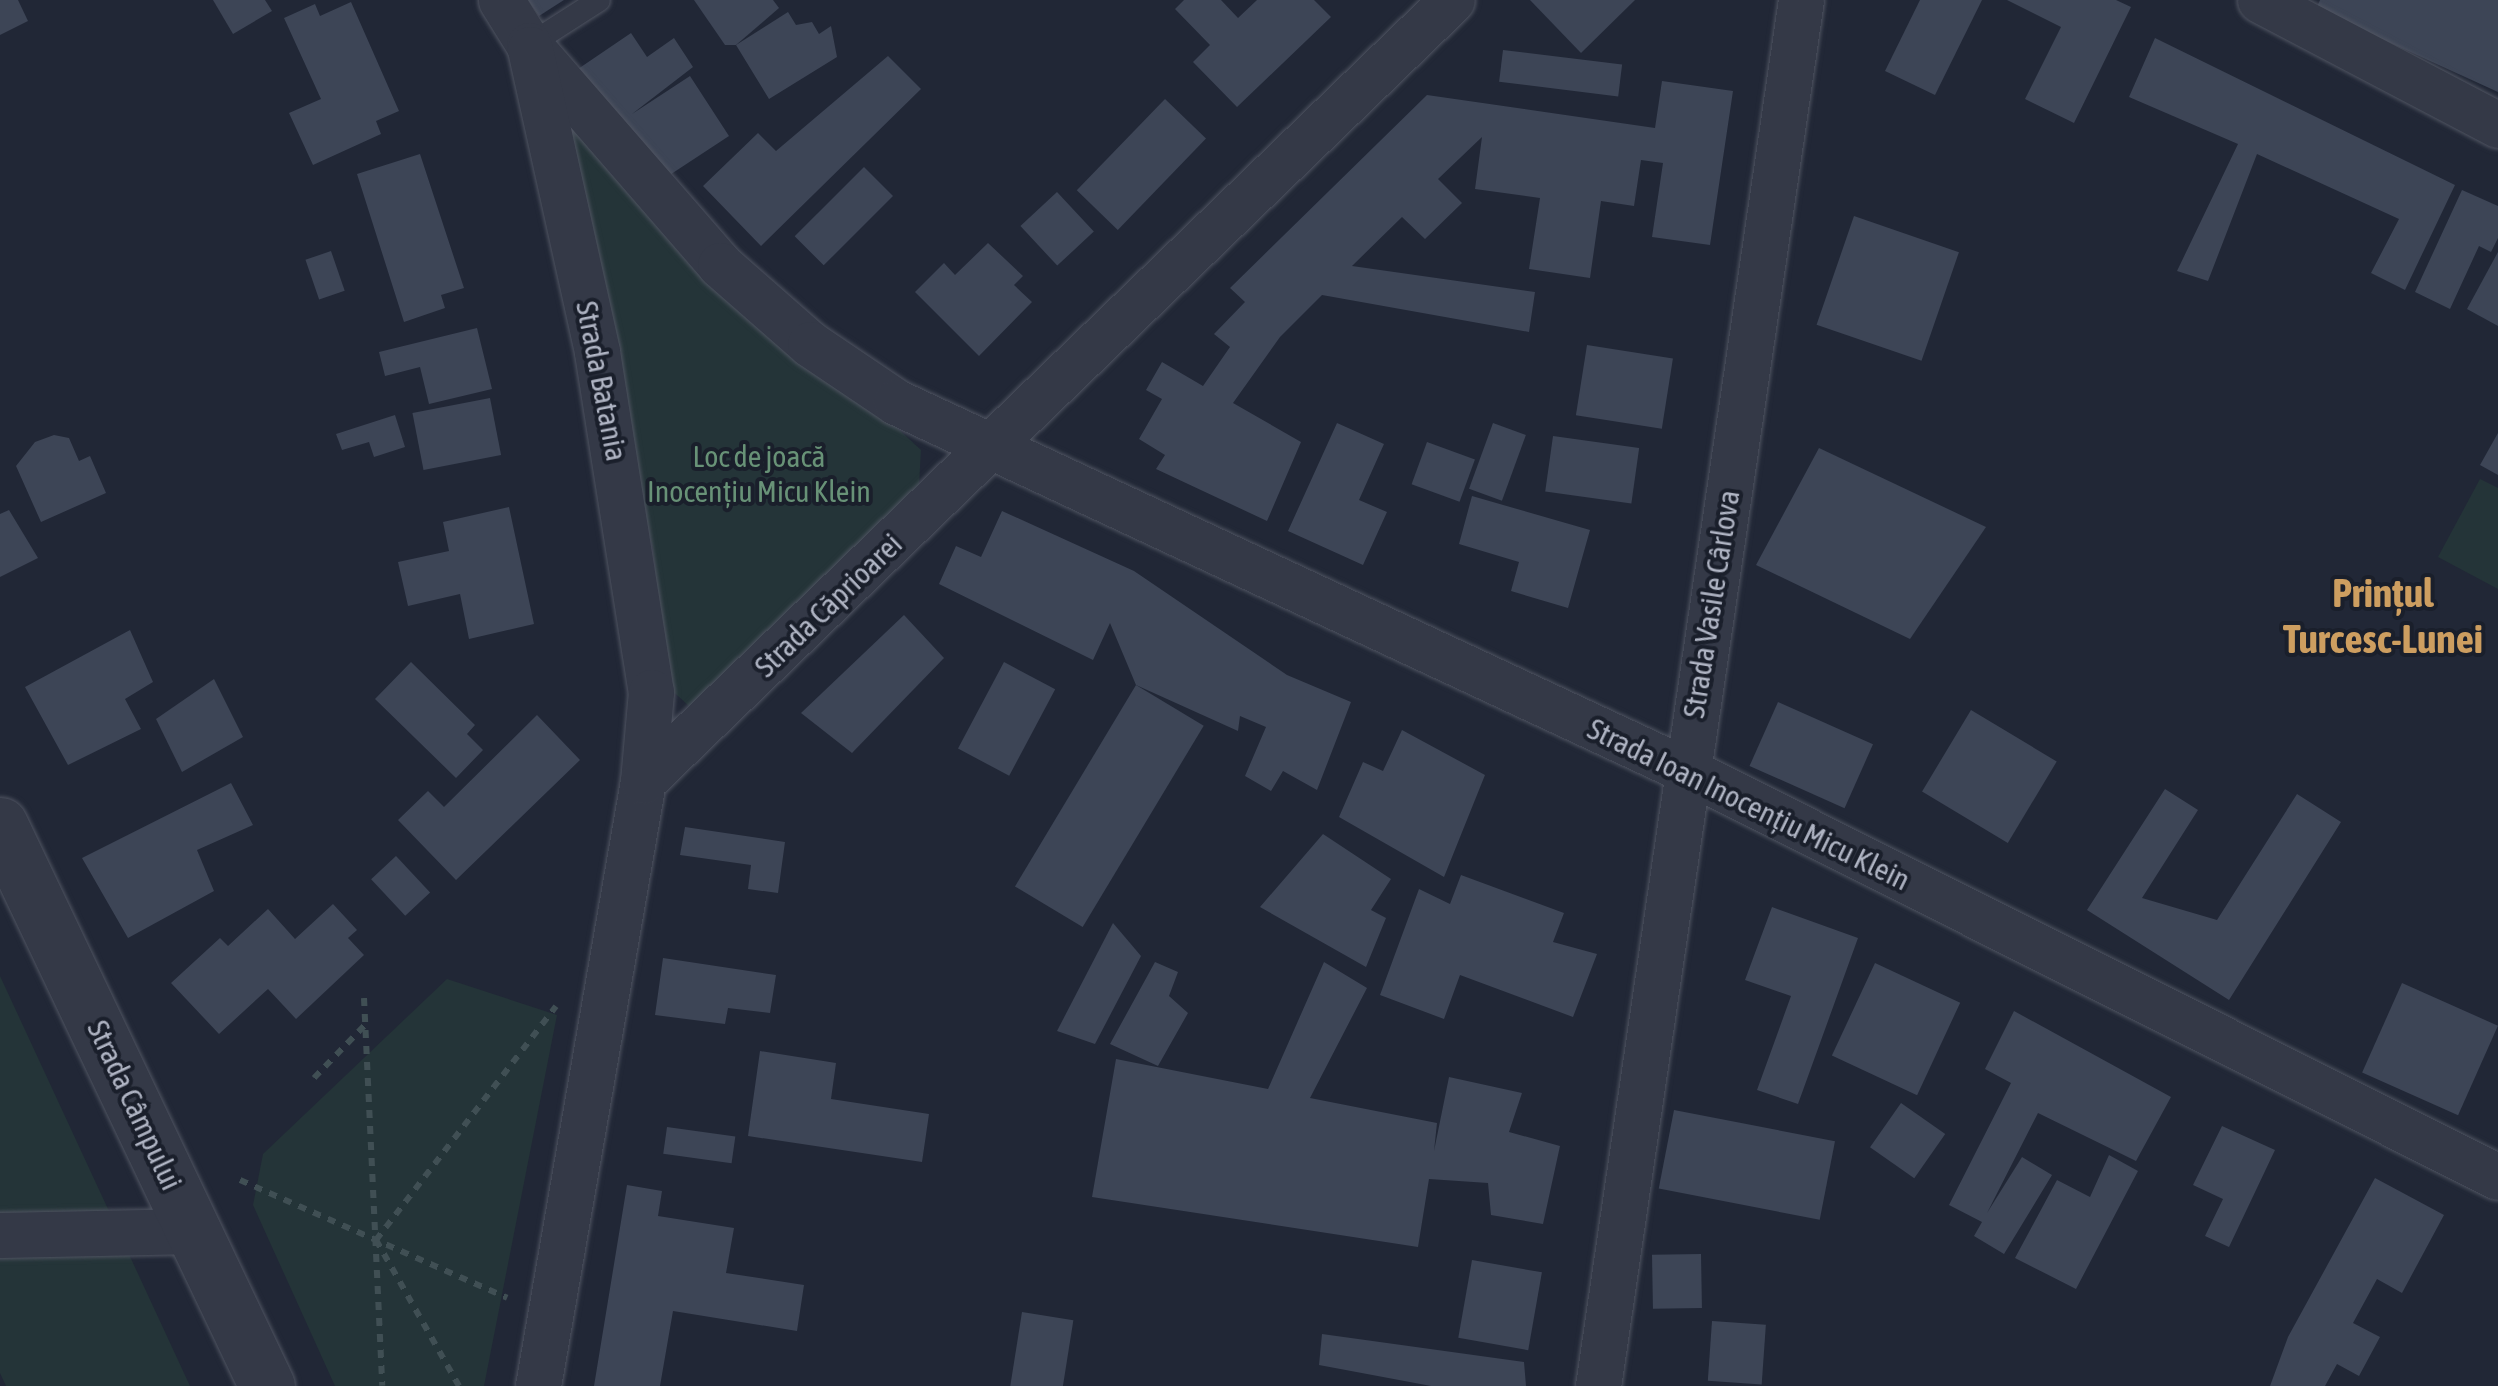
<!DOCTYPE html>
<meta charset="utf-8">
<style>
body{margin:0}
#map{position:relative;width:2498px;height:1386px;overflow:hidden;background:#212736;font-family:"Asap Condensed",sans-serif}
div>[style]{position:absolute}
.green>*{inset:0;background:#243438}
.building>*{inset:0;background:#3d4556;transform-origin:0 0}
.path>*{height:6px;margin-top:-3px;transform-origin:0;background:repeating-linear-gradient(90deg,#404f54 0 8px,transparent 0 16px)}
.roads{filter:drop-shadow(0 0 2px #4f5461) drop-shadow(0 0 2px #4f5461)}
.service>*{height:22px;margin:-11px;padding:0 11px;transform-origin:11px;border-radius:11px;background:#343947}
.minor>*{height:45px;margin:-22.5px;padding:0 22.5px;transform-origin:22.5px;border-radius:22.5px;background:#343947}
.tertiary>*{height:55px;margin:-27.5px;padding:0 27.5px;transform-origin:27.5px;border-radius:27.5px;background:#343947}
span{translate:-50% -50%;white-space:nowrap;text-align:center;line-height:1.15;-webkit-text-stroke:8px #1a1f2b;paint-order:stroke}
.street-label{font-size:30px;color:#afb4c3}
.park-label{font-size:30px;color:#689277}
.district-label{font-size:40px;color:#cd9e60;font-weight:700}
</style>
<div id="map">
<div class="green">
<i style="clip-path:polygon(565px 121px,921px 450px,919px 485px,689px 706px,667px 686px,653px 550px,556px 126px)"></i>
<i style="clip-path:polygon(2480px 479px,2498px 488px,2498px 589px,2438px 557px)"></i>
<i style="clip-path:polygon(0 976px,190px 1386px,6px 1386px,0 1373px)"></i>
<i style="clip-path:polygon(447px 979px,557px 1015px,484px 1386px,335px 1386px,253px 1205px,263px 1154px)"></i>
</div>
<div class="building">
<i style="clip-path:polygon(0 0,18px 0,28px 21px,0 35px)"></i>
<i style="clip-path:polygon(213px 0,265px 0,272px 11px,233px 34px)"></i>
<i style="clip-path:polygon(528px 0,564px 0,539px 16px)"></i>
<i style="clip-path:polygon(694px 0,773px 0,779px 8px,736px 45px,725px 45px)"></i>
<i style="clip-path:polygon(1184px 0,1221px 0,1238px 18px,1257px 0,1314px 0,1331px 17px,1237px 107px,1193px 62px,1210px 45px,1175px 9px)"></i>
<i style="clip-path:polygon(1530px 0,1635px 0,1581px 53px)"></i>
<i style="clip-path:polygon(1920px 0,1982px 0,1935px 95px,1885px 71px)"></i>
<i style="clip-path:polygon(2007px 0,2116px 0,2131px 7px,2074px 123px,2025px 99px,2061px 27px)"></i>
<i style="clip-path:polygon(2320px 0,2498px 0,2498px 92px,2316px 9px)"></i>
<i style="clip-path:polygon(351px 2px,399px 111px,376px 121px,381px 134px,313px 165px,289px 113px,321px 99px,284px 18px,315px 4px,320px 16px)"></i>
<i style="clip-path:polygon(788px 12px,796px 25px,812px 22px,819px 34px,831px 26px,837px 57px,769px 99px,736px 45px)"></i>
<i style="clip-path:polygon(631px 33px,647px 57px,674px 38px,693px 67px,632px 114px,690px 76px,729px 136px,659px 182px,578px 69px)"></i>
<i style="clip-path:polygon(2155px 38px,2455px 185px,2405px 290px,2371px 273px,2399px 219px,2257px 154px,2208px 281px,2177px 271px,2238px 144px,2129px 97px)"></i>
<i style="left:1503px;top:50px;width:120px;height:32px;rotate:7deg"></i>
<i style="clip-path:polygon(888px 56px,921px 89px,761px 246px,703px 186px,758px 133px,776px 151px)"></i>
<i style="clip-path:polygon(1662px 81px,1733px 91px,1710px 245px,1652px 237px,1663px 163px,1641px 160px,1634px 206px,1601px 201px,1590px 278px,1529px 269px,1540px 198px,1475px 189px,1482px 137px,1438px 179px,1462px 203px,1425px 239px,1402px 217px,1352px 266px,1535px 292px,1529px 332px,1322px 295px,1280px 337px,1233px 403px,1301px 442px,1267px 521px,1156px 469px,1165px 455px,1139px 439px,1162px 399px,1146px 390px,1162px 362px,1203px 386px,1230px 347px,1214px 334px,1245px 302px,1230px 288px,1427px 95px,1655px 128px)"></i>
<i style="left:1165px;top:99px;width:57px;height:127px;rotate:44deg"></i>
<i style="clip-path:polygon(420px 154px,464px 288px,441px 295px,445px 308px,404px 322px,357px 174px)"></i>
<i style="left:864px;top:167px;width:41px;height:98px;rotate:45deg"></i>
<i style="clip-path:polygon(2462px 190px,2498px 206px,2498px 238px,2491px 252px,2479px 246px,2450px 309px,2415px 292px)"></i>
<i style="left:1057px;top:192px;width:54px;height:50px;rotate:47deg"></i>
<i style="left:1854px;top:216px;width:111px;height:115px;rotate:19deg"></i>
<i style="clip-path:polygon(988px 243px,1023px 276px,1014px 285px,1032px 302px,979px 356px,915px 292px,944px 263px,955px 275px)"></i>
<i style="left:331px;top:251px;width:42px;height:27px;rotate:71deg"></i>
<i style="clip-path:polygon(2498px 252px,2498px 326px,2467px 309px)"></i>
<i style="clip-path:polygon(477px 328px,492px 389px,429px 404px,420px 367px,385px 376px,379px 352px)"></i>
<i style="left:1587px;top:345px;width:87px;height:71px;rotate:9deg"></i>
<i style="left:490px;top:398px;width:58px;height:79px;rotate:79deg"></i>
<i style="clip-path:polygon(395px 415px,405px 447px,374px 457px,369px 442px,342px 450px,336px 434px)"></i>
<i style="clip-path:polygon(1337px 423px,1384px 444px,1359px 500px,1387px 512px,1363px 565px,1288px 531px)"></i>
<i style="left:1493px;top:423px;width:35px;height:70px;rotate:20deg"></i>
<i style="clip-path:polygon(2498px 433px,2498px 475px,2480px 465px)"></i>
<i style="clip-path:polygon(54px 435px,69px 438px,79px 461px,90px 456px,106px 493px,41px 522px,16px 466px,35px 442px)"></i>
<i style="left:1553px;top:436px;width:87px;height:56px;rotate:8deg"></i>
<i style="left:1427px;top:442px;width:51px;height:45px;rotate:20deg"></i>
<i style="clip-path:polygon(1819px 448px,1986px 527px,1910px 639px,1756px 565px)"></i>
<i style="clip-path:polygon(1472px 496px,1590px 530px,1568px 608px,1511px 591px,1519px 562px,1459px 544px)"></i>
<i style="clip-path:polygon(509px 507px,534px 624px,469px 639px,460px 594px,408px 606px,398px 562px,449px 551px,443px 522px)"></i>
<i style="clip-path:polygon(9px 510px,38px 558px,0 577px,0 514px)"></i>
<i style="clip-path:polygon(1002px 511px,1134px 571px,1287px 675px,1351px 702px,1317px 790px,1283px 771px,1271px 791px,1245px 776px,1266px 727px,1240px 716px,1238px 731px,1136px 685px,1110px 623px,1093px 660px,939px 584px,956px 546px,981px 557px)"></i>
<i style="clip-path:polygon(904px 615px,944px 658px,852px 753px,801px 713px)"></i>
<i style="clip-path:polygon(130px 630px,153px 682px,125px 699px,141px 729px,68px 765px,25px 687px)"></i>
<i style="clip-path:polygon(411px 662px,475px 725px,467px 734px,483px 750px,456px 778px,375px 699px)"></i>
<i style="left:1004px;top:662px;width:58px;height:98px;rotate:28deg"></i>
<i style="clip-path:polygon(214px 679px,243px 737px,182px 772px,156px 719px)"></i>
<i style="left:1136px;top:685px;width:79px;height:235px;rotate:31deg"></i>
<i style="left:1778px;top:702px;width:104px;height:70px;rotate:24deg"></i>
<i style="left:1971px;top:710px;width:100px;height:95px;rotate:31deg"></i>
<i style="clip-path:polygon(537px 715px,580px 760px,456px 880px,398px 820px,428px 791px,444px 807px)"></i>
<i style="clip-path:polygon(1402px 730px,1485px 775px,1444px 877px,1339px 817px,1363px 762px,1383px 771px)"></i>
<i style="clip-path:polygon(231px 783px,253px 825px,197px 850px,214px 891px,128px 938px,82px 858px)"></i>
<i style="clip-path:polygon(2165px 789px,2198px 810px,2142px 898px,2217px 920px,2297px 794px,2341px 822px,2229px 1000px,2087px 910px)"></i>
<i style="clip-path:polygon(685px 827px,785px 842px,778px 893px,748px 889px,751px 865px,680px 855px)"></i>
<i style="clip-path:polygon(1323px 834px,1391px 879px,1371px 910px,1386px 918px,1366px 967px,1260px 907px)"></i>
<i style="left:396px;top:856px;width:50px;height:34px;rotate:47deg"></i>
<i style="clip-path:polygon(1461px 875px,1564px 913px,1553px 942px,1597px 954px,1573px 1017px,1460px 975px,1444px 1019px,1380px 995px,1419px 889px,1450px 904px)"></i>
<i style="clip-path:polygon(333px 904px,357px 930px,348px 938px,364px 955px,296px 1019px,268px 989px,219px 1034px,171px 983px,220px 938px,228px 946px,268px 909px,295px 939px)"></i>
<i style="clip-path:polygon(1772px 907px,1858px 938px,1798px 1104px,1757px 1090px,1791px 996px,1745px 980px)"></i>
<i style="clip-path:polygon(1113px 923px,1141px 956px,1095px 1044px,1057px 1031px)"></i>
<i style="clip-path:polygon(663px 958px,776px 975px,770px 1013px,728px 1008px,725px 1024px,655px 1015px)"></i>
<i style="clip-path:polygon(1155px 962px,1178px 972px,1169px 996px,1188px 1013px,1158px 1066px,1110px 1044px)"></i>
<i style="clip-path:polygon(1324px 962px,1367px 988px,1310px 1098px,1437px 1123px,1434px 1151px,1449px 1077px,1522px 1093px,1509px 1132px,1560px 1146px,1543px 1224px,1491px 1215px,1488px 1183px,1429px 1179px,1418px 1247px,1092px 1197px,1116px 1059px,1268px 1089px)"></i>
<i style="left:1875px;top:963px;width:94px;height:102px;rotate:25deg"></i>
<i style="left:2402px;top:983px;width:105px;height:98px;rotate:24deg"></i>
<i style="clip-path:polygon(2014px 1011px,2171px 1097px,2136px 1161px,2038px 1113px,1987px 1213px,2022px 1157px,2052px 1175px,2004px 1254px,1974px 1236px,1982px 1222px,1949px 1205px,2011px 1083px,1985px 1069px)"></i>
<i style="clip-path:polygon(760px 1051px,836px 1063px,831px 1099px,929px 1114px,922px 1162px,748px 1136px)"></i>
<i style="left:1901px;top:1103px;width:54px;height:54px;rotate:35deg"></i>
<i style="left:1674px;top:1110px;width:164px;height:80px;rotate:11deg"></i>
<i style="clip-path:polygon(2222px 1126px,2275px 1150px,2229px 1247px,2205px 1236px,2223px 1199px,2193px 1185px)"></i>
<i style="left:667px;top:1127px;width:69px;height:27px;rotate:8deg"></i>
<i style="clip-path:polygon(2109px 1155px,2138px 1171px,2076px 1289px,2015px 1258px,2057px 1180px,2090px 1197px)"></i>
<i style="clip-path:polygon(2375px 1178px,2444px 1215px,2402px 1293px,2377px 1279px,2353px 1323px,2380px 1337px,2359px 1376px,2337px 1364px,2325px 1386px,2270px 1386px,2288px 1337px)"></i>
<i style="clip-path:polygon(627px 1185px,662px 1191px,658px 1216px,734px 1228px,726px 1273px,804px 1285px,797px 1331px,673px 1311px,660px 1386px,594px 1386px)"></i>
<i style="left:1701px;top:1254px;width:54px;height:49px;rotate:89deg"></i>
<i style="left:1472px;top:1260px;width:71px;height:79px;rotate:10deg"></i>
<i style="left:1022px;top:1312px;width:52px;height:75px;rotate:9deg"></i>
<i style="left:1712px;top:1321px;width:54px;height:60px;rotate:4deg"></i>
<i style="clip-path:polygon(1322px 1334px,1524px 1362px,1526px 1386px,1431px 1386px,1319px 1365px)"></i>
</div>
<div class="path">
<i style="left:364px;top:998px;width:388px;rotate:87.3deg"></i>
<i style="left:314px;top:1078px;width:74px;rotate:-46.1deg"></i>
<i style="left:240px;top:1180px;width:292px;rotate:23.8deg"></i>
<i style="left:459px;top:1386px;width:168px;rotate:-119.6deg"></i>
<i style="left:376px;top:1240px;width:295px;rotate:-52.4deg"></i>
</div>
<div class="roads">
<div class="service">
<i style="left:529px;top:45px;width:83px;rotate:-32.7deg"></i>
</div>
<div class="minor">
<i style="left:501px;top:0;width:53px;rotate:58.1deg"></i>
<i style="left:529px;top:45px;width:291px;rotate:49deg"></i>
<i style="left:720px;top:265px;width:120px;rotate:41.3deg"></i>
<i style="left:810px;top:344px;width:104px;rotate:34deg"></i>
<i style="left:896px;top:402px;width:872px;rotate:24.98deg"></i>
<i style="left:1686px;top:770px;width:908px;rotate:26.62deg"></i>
<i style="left:2260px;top:0;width:269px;rotate:27.7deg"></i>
<i style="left:530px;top:49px;width:310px;rotate:77.5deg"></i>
<i style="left:597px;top:352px;width:344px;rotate:81deg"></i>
<i style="left:651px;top:692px;width:89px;rotate:95.1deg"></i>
<i style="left:643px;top:781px;width:614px;rotate:99.85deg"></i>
<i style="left:643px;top:781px;width:1124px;rotate:-43.99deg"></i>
<i style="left:0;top:1235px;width:195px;rotate:-1.2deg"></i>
<i style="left:1598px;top:1386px;width:1401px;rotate:-81.67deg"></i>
</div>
<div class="tertiary">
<i style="left:0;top:825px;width:621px;rotate:64.55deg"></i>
</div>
</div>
<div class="street-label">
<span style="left:602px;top:381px;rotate:79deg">Strada Batania</span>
<span style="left:1711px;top:604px;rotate:-81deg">Strada Vasile Cârlova</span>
<span style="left:828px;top:605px;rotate:-44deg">Strada Căprioarei</span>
<span style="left:1749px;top:804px;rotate:26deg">Strada Ioan Inocențiu Micu Klein</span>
<span style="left:135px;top:1105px;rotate:65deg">Strada Câmpului</span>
</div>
<div class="park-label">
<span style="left:759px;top:473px">Loc de joacă<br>Inocențiu Micu Klein</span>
</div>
<div class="district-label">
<span style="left:2383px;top:616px">Prințul<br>Turcesc-Lunei</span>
</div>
</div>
